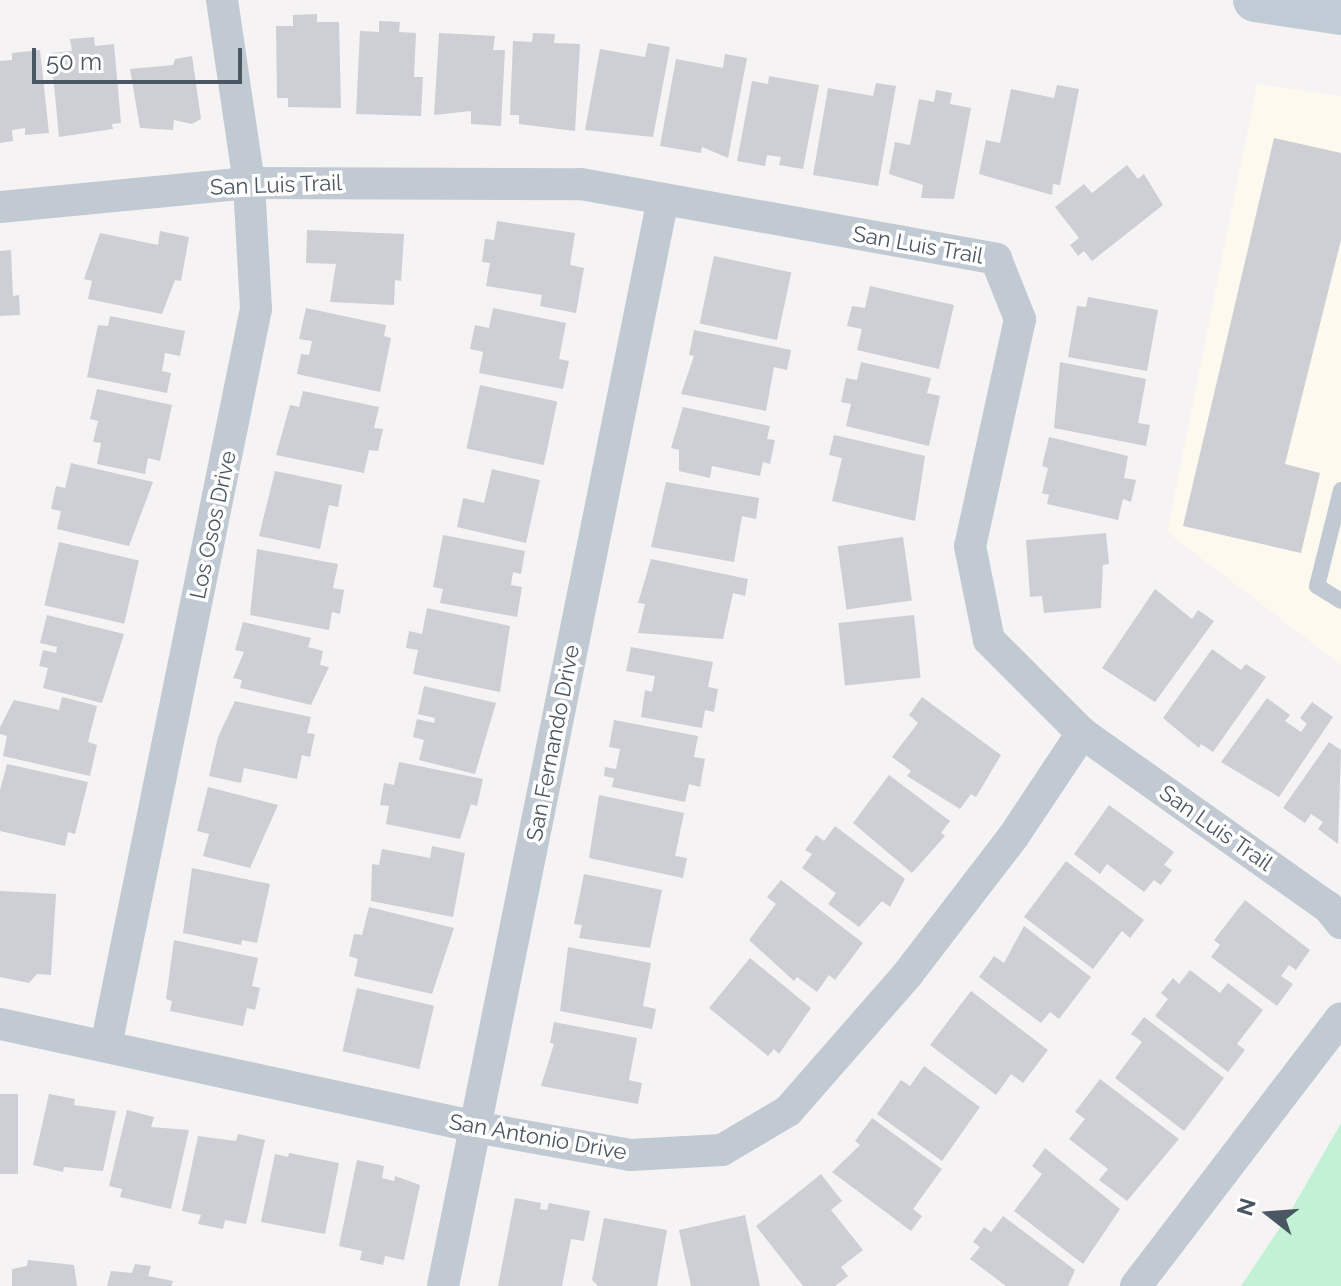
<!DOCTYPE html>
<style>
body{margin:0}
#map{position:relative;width:1341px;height:1286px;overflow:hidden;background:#f5f3f3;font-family:Raleway,sans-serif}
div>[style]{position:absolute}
.commercial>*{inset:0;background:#fdf9ef}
.green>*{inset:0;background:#c3f1d5}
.building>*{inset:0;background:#cdcfd5;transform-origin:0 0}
.lane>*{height:16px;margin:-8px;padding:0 8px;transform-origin:8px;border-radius:8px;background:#c1cad2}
.street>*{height:32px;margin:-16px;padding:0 16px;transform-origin:16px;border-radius:16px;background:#c1cad2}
.secondary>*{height:44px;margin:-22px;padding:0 22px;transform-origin:22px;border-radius:22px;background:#c1cbd6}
span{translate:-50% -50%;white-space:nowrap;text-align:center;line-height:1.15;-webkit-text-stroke:7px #fff;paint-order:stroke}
.street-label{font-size:22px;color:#4a5661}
.north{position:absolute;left:1229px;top:1174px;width:80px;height:80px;-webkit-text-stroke:6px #fff;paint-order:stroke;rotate:287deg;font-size:22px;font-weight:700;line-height:32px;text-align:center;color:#4a5661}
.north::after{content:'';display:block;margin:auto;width:28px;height:36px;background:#4a5661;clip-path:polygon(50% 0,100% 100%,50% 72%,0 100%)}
.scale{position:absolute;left:32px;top:48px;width:210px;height:36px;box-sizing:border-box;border:4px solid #4a5661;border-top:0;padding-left:10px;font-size:24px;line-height:28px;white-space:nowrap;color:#4a5661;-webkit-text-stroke:6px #fff;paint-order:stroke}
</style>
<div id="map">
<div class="commercial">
<i style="clip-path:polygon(1257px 84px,1341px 96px,1341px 665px,1167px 532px)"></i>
</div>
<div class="green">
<i style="clip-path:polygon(1341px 1123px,1341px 1286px,1241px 1286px,1289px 1214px)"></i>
</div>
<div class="building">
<i style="clip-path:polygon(317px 14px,317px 22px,339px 22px,341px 108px,288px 107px,288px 98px,277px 98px,276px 26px,293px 26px,293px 15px)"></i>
<i style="clip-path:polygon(379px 21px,400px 22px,399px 32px,416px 33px,414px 77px,423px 77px,421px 116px,356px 114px,360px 31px,379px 32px)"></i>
<i style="clip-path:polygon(439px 33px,495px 36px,493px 50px,505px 50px,501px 126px,471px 124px,471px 111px,434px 115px)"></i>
<i style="clip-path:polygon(533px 33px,555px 34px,554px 43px,580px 44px,575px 131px,519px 124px,519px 115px,510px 115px,513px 41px,532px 42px)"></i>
<i style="clip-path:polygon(94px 37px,95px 46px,114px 44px,121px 123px,112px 124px,113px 129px,59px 137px,51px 53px,72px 51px,70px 39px)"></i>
<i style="clip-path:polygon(648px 43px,670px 47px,653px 137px,585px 130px,600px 49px,645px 57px)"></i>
<i style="clip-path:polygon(40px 50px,49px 133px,25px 135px,25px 128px,12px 130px,13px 141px,0 143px,0 61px,12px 60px,12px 53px)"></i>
<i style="clip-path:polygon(725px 54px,747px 58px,728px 158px,702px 147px,701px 153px,660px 146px,676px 59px,723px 68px)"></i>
<i style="clip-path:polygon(192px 56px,201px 119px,192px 124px,174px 120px,173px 130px,140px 128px,130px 69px,173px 65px,175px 59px)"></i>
<i style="clip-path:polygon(769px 76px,819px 85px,803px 169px,779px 165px,781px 157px,767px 155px,765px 166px,737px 161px,752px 81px,768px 84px)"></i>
<i style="clip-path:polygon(876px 83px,896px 86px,878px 186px,813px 175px,828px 88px,873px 96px)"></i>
<i style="clip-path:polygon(1057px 85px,1079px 89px,1060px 185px,1053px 184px,1052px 195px,979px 174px,986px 140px,1000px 143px,1011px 89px,1054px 98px)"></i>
<i style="clip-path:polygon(936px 90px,952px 93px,950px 104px,971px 108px,954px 199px,921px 198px,923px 185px,889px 174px,895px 142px,910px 145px,919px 99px,934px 102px)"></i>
<i style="clip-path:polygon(1274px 138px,1341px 153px,1341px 240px,1285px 464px,1320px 473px,1301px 553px,1183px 526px)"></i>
<i style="clip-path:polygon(1127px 165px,1138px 179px,1144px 174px,1163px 205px,1092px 261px,1084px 251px,1078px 256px,1070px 245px,1079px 238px,1055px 207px,1084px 184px,1092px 193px)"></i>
<i style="clip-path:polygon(497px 221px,575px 233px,570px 265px,584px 268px,576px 313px,540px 306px,542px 295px,486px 286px,490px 263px,482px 262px,485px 239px,494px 240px)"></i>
<i style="clip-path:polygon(307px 230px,404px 234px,401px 281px,395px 280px,394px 305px,330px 302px,336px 264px,306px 263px)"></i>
<i style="clip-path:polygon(160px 231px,189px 237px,181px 281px,175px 280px,162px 314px,88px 299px,92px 281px,84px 279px,100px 233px,158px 245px)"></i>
<i style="clip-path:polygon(11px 250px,13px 296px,19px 295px,20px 315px,0 316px,0 251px)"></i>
<i style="left:714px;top:256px;width:79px;height:69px;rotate:12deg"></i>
<i style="clip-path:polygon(870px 286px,954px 305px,939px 369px,857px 350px,862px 329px,847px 326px,852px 306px,865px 308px)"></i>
<i style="clip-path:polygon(1088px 297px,1158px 310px,1147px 371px,1068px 357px,1077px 306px,1086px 307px)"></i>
<i style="clip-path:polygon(306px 308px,386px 325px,384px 336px,391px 338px,380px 392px,297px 374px,301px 354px,309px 355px,312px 341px,299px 339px)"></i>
<i style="clip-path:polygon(493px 308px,566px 323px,559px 359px,569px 361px,563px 389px,479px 373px,483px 352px,470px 349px,475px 325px,489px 328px)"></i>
<i style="clip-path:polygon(110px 316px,185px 331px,180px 356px,165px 353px,162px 371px,171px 373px,167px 393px,87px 377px,98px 325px,108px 326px)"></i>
<i style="clip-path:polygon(694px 330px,791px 350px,787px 370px,774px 367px,766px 411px,681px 394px,694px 356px,689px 355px)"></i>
<i style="clip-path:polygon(861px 362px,931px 378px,927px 393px,940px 396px,929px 446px,846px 426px,851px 404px,841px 402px,846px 378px,857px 380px)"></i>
<i style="clip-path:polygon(1060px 362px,1146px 379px,1138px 423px,1150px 425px,1146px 446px,1054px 428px)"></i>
<i style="left:480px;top:385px;width:79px;height:65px;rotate:12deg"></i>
<i style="clip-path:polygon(97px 389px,172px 405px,160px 461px,148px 458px,145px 474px,97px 464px,101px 443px,93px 442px,98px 421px,90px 419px)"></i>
<i style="clip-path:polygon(303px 391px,379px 407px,374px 428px,383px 429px,378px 451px,369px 450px,364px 473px,276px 455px,290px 405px,299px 407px)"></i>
<i style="clip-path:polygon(683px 407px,770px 426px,767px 439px,775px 440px,770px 464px,763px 462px,760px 476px,712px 466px,710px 478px,679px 471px,679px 450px,671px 448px)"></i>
<i style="clip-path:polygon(834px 435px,925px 456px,915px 521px,832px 501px,842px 458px,829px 455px)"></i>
<i style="clip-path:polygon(1049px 437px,1128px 456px,1124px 478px,1136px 480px,1131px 502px,1123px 499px,1118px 520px,1047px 504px,1049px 495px,1042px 493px,1048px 468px,1042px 466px)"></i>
<i style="clip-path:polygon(71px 463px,153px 482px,129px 546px,57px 529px,61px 511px,51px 509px,56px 486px,65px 488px)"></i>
<i style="clip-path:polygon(492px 469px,540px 480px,526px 543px,457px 527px,463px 498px,484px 503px)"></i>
<i style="clip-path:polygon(275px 471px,342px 485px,338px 507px,329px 505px,320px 549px,259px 536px)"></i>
<i style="clip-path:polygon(666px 482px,759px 498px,756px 519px,742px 516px,734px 562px,651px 547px)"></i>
<i style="clip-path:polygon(1106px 533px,1109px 564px,1103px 565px,1101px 608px,1044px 613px,1042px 596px,1030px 597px,1026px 540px)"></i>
<i style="clip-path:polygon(443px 535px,525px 551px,521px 574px,513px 572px,511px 585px,522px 587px,517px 617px,440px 603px,443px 589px,433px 587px)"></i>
<i style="left:903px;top:537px;width:64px;height:66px;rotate:82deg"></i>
<i style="left:59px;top:542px;width:82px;height:65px;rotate:13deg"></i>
<i style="clip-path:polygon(257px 549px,338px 564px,333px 588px,344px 590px,340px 614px,332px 612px,329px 630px,250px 615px)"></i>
<i style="clip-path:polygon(651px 559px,748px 579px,745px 596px,733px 593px,723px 639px,638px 633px,645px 604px,638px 603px)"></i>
<i style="clip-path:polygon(1155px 589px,1192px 619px,1198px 610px,1214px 621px,1155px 702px,1102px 668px)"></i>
<i style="clip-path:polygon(427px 608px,510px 626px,500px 692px,413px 674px,418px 650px,406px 648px,409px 631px,422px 634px)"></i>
<i style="clip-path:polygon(47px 615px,124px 634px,102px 703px,43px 688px,48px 668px,39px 666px,43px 650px,56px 653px,57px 647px,40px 643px)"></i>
<i style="left:914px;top:615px;width:63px;height:76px;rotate:84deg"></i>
<i style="clip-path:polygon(243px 622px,311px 638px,308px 647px,323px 651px,320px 665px,329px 667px,311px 705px,240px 688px,242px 680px,233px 678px,244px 652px,235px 650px)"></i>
<i style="clip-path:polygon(631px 647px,713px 662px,708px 687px,718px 689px,714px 712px,705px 710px,702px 728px,641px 717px,645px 690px,652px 692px,655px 676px,626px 671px)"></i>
<i style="clip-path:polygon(1212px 649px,1241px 670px,1246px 664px,1266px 677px,1213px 752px,1201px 744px,1199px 748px,1163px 718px)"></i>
<i style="clip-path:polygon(424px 686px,496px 703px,475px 774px,419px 760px,424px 740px,413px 737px,417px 719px,434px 723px,435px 718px,418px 714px)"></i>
<i style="clip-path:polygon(62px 697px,97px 706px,88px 742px,97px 745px,90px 776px,3px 756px,7px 736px,0 734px,0 727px,14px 700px,59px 710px)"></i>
<i style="clip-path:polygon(922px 697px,1001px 755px,976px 797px,971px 794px,960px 809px,907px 776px,911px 771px,892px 757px,918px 723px,909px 715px)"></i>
<i style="clip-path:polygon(1267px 698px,1290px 715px,1285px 721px,1301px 732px,1307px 724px,1300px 718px,1312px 702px,1333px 717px,1279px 797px,1221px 762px)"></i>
<i style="clip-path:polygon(235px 701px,311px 717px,307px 733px,315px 734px,310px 757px,302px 755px,297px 779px,244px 768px,241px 783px,209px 776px,218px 737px)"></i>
<i style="clip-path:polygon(614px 720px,698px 736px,694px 757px,705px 759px,700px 787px,689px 784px,685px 802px,612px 787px,614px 778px,604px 776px,605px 767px,616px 769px,620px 749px,609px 747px)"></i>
<i style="clip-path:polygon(1329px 742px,1341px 750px,1338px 844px,1318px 829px,1323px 822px,1311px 814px,1305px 823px,1283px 808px)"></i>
<i style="clip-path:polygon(399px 762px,483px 779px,477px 806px,471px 804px,460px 839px,386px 824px,389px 806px,380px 805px,384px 783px,394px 785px)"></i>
<i style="clip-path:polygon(7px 764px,88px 782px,75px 834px,68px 832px,65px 846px,0 831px,0 790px)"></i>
<i style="clip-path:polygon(889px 775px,950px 821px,941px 833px,945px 836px,912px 873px,853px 823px)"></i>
<i style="clip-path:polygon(208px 787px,278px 805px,250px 868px,203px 856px,209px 834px,197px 831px)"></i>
<i style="clip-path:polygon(599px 795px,684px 813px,675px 856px,687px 858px,683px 878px,589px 858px)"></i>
<i style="clip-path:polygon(1109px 805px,1174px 852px,1164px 865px,1172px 870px,1161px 885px,1154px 880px,1144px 892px,1107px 864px,1100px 874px,1074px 854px)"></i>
<i style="clip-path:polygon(835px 826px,905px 879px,890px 907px,882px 901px,859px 927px,828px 904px,836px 893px,802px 868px,812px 854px,805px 850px,816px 835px,824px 841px)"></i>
<i style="clip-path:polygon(432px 846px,465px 853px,453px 917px,371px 901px,372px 864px,379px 865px,382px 849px,430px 858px)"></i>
<i style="clip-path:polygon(1066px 861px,1144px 920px,1130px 938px,1122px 931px,1093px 969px,1024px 917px)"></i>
<i style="clip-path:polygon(192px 868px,270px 884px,257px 943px,242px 940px,241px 945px,183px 933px)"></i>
<i style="clip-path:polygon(584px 874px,662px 890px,650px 948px,579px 938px,582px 925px,574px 924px)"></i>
<i style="clip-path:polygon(781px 880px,863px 943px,835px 980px,829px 975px,817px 992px,797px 977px,794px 981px,749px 940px,776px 904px,767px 897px)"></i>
<i style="clip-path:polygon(0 891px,56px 894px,51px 975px,37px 974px,29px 983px,0 977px)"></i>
<i style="clip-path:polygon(1245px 900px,1310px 950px,1296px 970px,1289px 965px,1281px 976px,1293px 984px,1277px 1006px,1211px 957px,1220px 945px,1214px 940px)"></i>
<i style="clip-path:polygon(369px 907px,454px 928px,432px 994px,354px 976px,358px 959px,349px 956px,354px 934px,362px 935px)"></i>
<i style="clip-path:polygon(1024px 926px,1091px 977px,1059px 1019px,1050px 1012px,1041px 1023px,979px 977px,994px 956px,1004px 963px)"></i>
<i style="clip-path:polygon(174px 940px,258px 958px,252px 986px,260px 988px,255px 1010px,247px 1008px,243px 1026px,170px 1011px,172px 1001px,166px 999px)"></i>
<i style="clip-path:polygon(568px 947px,651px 963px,643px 1006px,656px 1009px,652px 1029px,560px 1011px)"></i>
<i style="clip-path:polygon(750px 958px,811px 1008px,779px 1054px,774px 1049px,768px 1056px,709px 1008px)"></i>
<i style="clip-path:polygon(1190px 970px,1220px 993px,1228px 983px,1263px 1010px,1237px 1044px,1245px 1050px,1228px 1072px,1155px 1016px,1168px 999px,1161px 993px,1173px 978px,1179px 984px)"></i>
<i style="left:357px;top:988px;width:79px;height:65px;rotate:13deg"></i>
<i style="clip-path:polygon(971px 991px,1048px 1050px,1023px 1083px,1011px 1074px,996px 1095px,930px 1045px)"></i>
<i style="clip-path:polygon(1144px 1017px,1224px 1078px,1184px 1131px,1115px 1078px,1142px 1042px,1131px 1034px)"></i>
<i style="clip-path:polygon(554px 1022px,637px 1038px,629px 1080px,642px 1083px,638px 1104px,541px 1086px,554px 1044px,550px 1043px)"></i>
<i style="clip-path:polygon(924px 1066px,980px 1107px,942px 1161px,877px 1114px,901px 1080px,910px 1086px)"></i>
<i style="clip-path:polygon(1100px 1079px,1179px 1139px,1127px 1201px,1099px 1180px,1108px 1169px,1069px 1139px,1085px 1119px,1075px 1112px)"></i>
<i style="left:0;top:1094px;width:18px;height:80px"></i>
<i style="clip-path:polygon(49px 1094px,75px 1099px,74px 1105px,116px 1111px,103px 1171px,64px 1167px,63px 1172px,33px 1165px)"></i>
<i style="clip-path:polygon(127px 1110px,154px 1117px,151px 1127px,189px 1130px,171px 1209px,120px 1197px,122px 1189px,109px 1186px)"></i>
<i style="clip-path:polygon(872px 1118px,942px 1169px,913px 1209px,922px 1216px,911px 1231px,832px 1172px,860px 1145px,855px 1141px)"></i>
<i style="clip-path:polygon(238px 1134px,265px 1140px,246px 1224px,225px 1220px,223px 1229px,198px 1224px,201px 1215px,182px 1211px,198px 1136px,236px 1141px)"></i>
<i style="clip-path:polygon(1045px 1148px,1120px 1209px,1083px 1264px,1014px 1211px,1042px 1174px,1032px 1166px)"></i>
<i style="clip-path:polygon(289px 1153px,339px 1163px,325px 1234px,261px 1222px,275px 1154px,288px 1157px)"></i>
<i style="clip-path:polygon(357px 1160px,384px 1166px,382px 1178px,394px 1181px,395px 1176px,420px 1185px,404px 1260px,385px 1256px,383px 1265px,360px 1260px,362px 1251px,339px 1246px)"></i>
<i style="clip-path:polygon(821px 1174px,842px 1201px,831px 1210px,863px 1250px,841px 1267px,848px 1276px,835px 1286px,803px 1286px,756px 1226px)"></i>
<i style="clip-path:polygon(515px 1198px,541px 1203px,540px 1209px,547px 1210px,549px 1203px,590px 1211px,584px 1241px,571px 1239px,562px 1286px,498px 1286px)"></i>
<i style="clip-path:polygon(745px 1215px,760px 1286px,691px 1286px,679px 1230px)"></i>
<i style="clip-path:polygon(1003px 1216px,1075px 1270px,1068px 1286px,1006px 1286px,970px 1259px,980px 1247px,973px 1242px,984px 1227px,991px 1232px)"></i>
<i style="clip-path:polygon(604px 1218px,667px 1230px,657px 1286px,598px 1286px,592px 1280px)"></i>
<i style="clip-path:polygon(28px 1260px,74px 1265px,77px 1286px,12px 1286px,12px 1269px,27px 1266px)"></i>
<i style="clip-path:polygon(135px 1264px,151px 1266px,148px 1276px,173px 1281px,171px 1286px,107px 1286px,111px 1271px,132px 1273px)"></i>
</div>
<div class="lane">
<i style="left:1341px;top:490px;width:99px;rotate:104deg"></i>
<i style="left:1317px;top:586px;width:28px;rotate:32deg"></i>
</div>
<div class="street">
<i style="left:0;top:207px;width:250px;rotate:-5.5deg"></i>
<i style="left:249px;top:183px;width:332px;rotate:0.2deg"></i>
<i style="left:581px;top:184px;width:422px;rotate:10.2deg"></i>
<i style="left:996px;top:259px;width:65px;rotate:68.2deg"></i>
<i style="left:1020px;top:319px;width:232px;rotate:102.4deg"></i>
<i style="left:970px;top:546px;width:96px;rotate:78.6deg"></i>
<i style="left:989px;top:640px;width:132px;rotate:45deg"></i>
<i style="left:1082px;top:733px;width:301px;rotate:35.3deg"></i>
<i style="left:1328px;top:907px;width:21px;rotate:51deg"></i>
<i style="left:0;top:1024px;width:486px;rotate:12.2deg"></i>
<i style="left:475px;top:1127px;width:158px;rotate:10.2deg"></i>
<i style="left:630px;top:1155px;width:92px;rotate:-3.1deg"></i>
<i style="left:722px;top:1150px;width:77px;rotate:-30.6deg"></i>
<i style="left:788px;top:1111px;width:181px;rotate:-48.8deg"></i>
<i style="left:907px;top:975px;width:174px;rotate:-52.5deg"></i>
<i style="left:1013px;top:837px;width:125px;rotate:-56.4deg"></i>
<i style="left:106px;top:1046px;width:752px;rotate:-78.5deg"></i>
<i style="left:256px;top:309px;width:126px;rotate:-93.2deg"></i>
<i style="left:249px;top:183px;width:185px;rotate:-98.4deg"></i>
<i style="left:443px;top:1286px;width:1109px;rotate:-78.56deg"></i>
<i style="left:1136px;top:1286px;width:337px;rotate:-52.6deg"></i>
</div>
<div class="secondary">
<i style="left:1255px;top:0;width:87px;rotate:8.6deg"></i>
</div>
<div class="street-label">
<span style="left:276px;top:185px;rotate:-2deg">San Luis Trail</span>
<span style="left:918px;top:245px;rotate:10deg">San Luis Trail</span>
<span style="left:213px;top:525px;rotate:-78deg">Los Osos Drive</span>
<span style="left:553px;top:743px;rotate:-79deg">San Fernando Drive</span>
<span style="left:1216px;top:828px;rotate:35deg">San Luis Trail</span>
<span style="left:538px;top:1137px;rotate:10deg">San Antonio Drive</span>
</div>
<div class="north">N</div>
<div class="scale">50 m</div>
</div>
